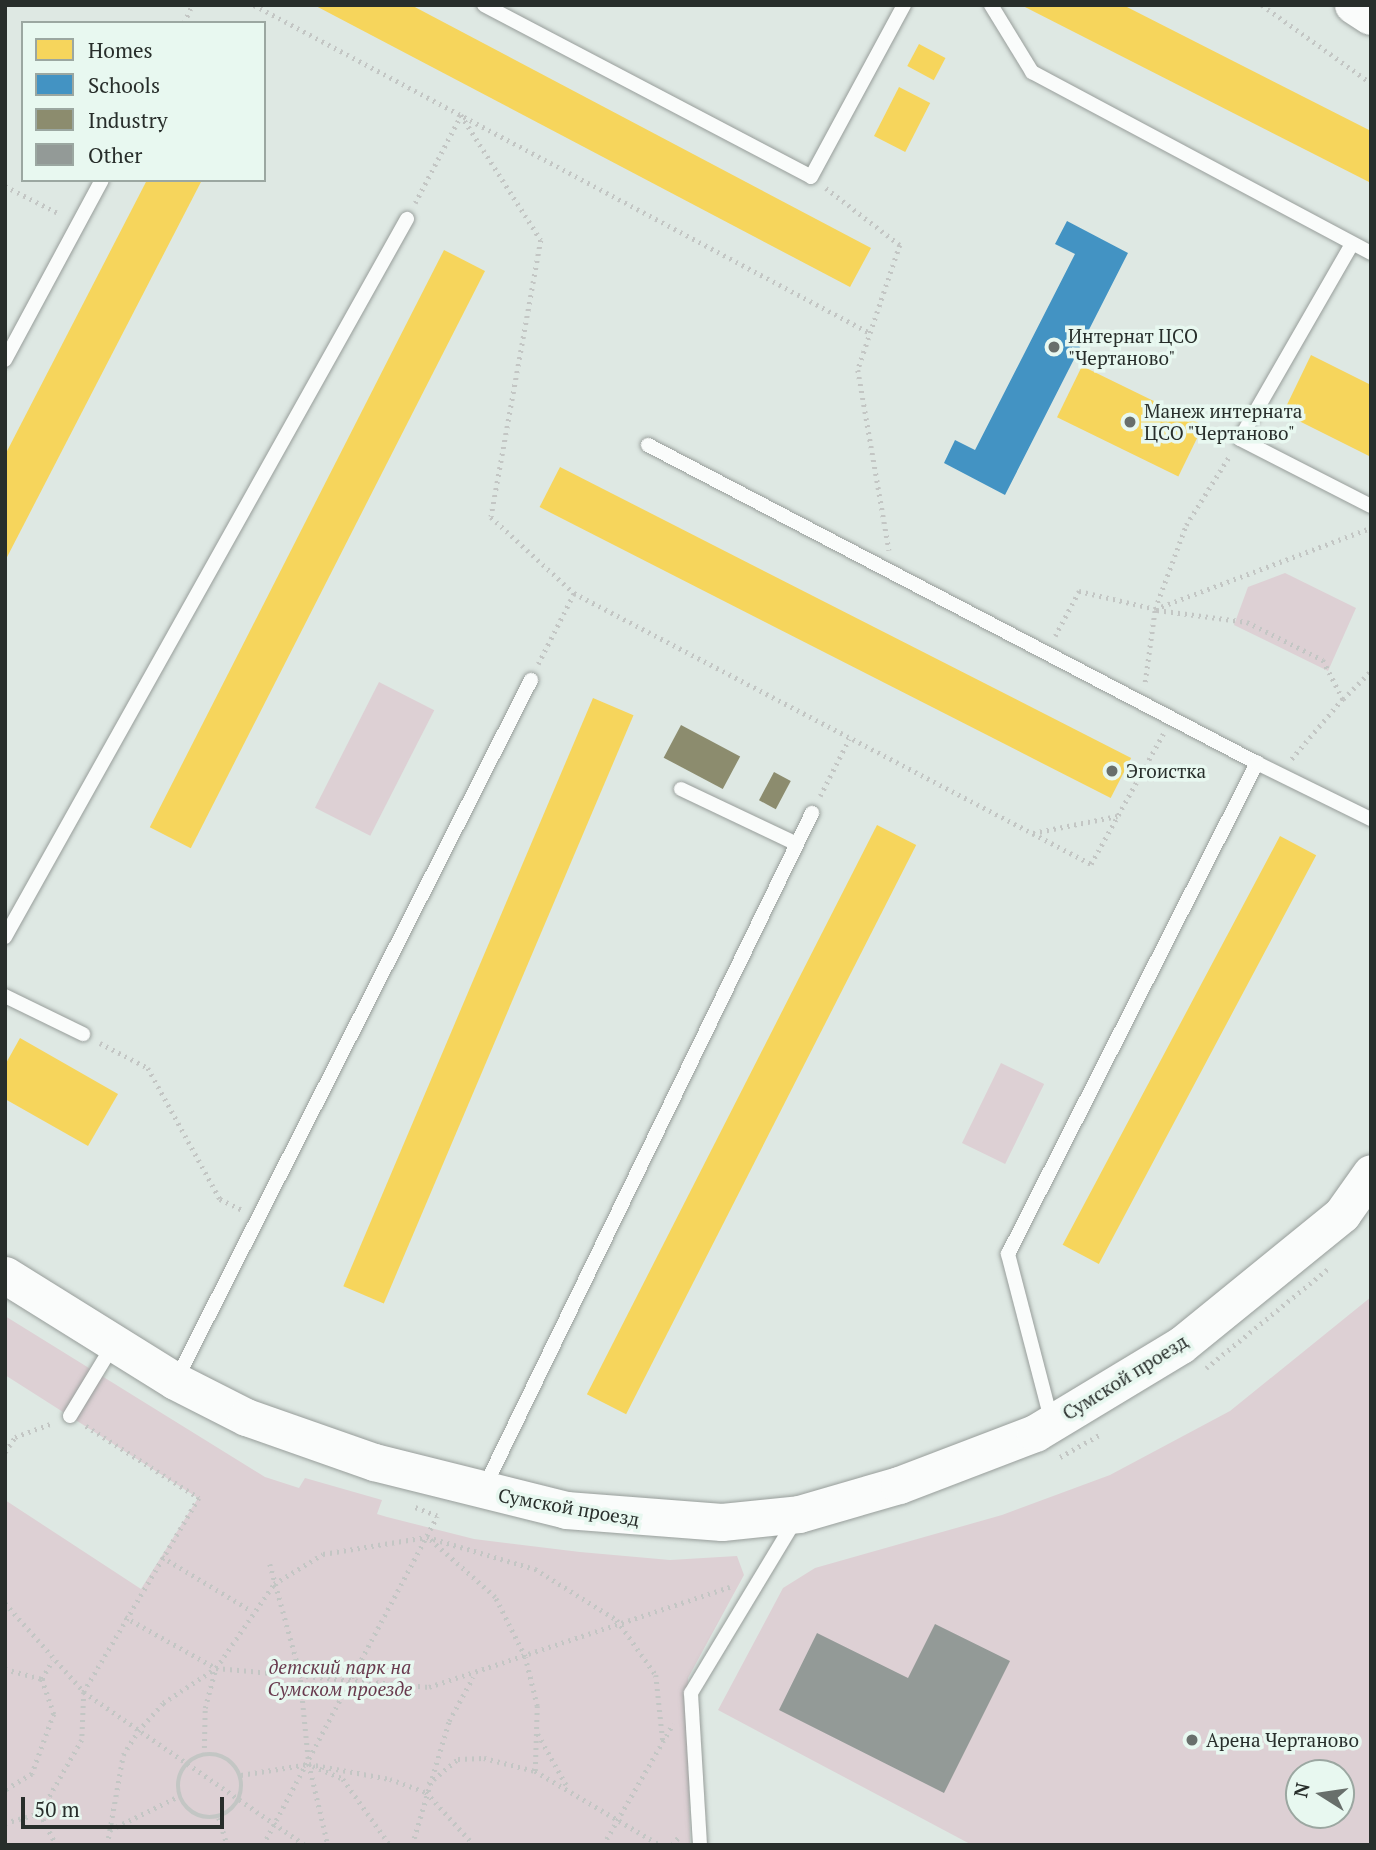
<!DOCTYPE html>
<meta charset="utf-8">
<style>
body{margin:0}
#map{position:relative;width:1376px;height:1850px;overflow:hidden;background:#dee8e3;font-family:"PT Serif",serif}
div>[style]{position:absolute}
.green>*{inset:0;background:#ddd0d4;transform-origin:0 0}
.homes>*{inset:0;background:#f6d55c;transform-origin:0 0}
.schools>*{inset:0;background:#4393c3}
.industry>*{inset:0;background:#8c8c6e;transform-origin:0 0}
.building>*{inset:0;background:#939a97}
.path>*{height:4.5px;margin-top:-2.25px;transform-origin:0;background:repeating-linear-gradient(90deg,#c3c6c4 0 2px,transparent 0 7px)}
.path>.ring{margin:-2.25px;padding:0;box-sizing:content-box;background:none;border:4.5px solid #c3c6c4;border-radius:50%}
.roads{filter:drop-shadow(0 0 2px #989e9b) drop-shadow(0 0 2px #989e9b)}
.service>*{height:14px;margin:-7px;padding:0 7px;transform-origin:7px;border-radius:7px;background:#fafcfb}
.tertiary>*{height:37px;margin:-18.5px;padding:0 18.5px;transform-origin:18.5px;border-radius:18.5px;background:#fafcfb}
.secondary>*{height:38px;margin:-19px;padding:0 19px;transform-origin:19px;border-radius:19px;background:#fafcfb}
.dots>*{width:19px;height:19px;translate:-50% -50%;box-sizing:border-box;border:4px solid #e8f8f0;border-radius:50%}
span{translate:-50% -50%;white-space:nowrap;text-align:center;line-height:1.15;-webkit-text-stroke:7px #e8f8f0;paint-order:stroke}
.poi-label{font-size:19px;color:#282e2b}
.left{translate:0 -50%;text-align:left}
.street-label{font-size:19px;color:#282e2b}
.park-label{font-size:19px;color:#68394d;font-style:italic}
.frame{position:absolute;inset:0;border:7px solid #282e2b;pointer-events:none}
.legend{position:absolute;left:21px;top:21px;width:245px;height:161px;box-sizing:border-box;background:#e8f8f0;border:2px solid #9ba7a1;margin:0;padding:9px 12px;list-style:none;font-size:21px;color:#282e2b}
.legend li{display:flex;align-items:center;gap:14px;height:35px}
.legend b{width:35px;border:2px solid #9ba7a1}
.north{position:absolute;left:1285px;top:1759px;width:70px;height:70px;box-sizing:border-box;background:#e8f8f0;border:2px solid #9ba7a1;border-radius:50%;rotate:282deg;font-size:19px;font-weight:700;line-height:28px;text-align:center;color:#282e2b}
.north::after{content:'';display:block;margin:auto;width:24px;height:32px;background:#686f6b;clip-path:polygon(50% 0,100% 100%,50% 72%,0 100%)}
.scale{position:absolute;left:21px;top:1797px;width:203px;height:32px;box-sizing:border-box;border:4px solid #282e2b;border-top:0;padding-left:9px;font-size:21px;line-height:24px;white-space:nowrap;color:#282e2b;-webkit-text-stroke:5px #e8f8f0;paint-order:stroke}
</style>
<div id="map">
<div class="green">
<i style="clip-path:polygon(1285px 573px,1356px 608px,1328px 671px,1234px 625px,1248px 587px)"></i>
<i style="left:379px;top:682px;width:62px;height:141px;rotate:27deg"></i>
<i style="left:1001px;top:1063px;width:48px;height:89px;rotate:26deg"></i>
<i style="clip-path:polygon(evenodd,1371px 1297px,1371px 1845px,972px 1845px,718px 1710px,783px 1588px,815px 1568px,1002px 1515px,1110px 1475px,1230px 1411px,1371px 1297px,1299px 1773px,1341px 1773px,1341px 1815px,1299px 1815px,1299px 1773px)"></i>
<i style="clip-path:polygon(5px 1316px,265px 1477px,299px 1488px,305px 1478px,382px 1500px,377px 1514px,387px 1517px,474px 1539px,580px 1552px,670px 1560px,737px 1556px,744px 1575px,688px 1678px,690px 1845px,5px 1845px,5px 1500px,141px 1589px,198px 1498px,5px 1375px)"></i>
</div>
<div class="homes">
<i style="clip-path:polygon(314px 5px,411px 5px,871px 248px,850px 287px)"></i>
<i style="clip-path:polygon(1021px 5px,1123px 5px,1371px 131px,1371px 183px)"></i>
<i style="left:919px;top:44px;width:30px;height:25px;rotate:28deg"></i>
<i style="left:899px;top:87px;width:35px;height:55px;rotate:27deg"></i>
<i style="clip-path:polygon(147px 180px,202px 180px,5px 561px,5px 455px)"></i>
<i style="left:444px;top:250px;width:46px;height:648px;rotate:27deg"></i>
<i style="clip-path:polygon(1311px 355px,1371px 385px,1371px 457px,1283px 413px)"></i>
<i style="left:1082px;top:366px;width:135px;height:57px;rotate:26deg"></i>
<i style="left:560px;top:467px;width:641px;height:45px;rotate:27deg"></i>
<i style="left:593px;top:698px;width:44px;height:639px;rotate:23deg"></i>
<i style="left:877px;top:825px;width:44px;height:639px;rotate:27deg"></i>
<i style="left:1280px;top:836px;width:41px;height:463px;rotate:28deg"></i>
<i style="clip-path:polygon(20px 1038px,118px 1094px,88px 1146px,5px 1099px,5px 1065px)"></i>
</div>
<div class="schools">
<i style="clip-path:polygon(1067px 221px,1128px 253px,1005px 495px,944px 463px,955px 440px,975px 450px,1075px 254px,1055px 244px)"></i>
</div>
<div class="industry">
<i style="left:681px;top:725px;width:67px;height:37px;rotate:28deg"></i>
<i style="left:774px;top:772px;width:19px;height:32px;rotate:28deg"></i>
</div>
<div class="building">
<i style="clip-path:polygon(935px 1624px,1010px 1661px,944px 1793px,779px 1710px,817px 1633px,908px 1678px)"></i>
</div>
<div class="path">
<i style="left:254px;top:5px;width:698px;rotate:28.03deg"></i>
<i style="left:1262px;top:5px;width:134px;rotate:35.6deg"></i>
<i style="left:184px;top:23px;width:20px;rotate:-66deg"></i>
<i style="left:5px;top:186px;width:62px;rotate:27deg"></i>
<i style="left:826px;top:188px;width:93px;rotate:37.6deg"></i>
<i style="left:900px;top:245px;width:132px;rotate:108.6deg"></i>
<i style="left:858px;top:370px;width:183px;rotate:80.2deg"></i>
<i style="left:415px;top:203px;width:99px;rotate:-62.4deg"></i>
<i style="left:461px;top:115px;width:148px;rotate:57.4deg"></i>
<i style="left:541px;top:240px;width:281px;rotate:100.2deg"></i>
<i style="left:491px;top:517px;width:113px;rotate:42.5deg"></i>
<i style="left:574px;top:593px;width:584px;rotate:27.66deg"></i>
<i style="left:1091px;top:864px;width:149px;rotate:-61deg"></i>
<i style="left:1157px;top:610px;width:91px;rotate:7.6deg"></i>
<i style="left:1247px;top:622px;width:85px;rotate:26.6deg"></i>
<i style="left:1323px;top:660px;width:44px;rotate:62.9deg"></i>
<i style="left:1343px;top:699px;width:80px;rotate:130.4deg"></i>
<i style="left:1055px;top:636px;width:51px;rotate:-61.9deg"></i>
<i style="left:1079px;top:591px;width:78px;rotate:13.3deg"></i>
<i style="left:1155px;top:609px;width:231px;rotate:-20.6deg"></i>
<i style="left:538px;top:664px;width:80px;rotate:-63.1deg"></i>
<i style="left:1145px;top:682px;width:74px;rotate:-82.2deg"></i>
<i style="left:1155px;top:609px;width:90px;rotate:-69.7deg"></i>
<i style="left:1186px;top:525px;width:83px;rotate:-57.8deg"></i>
<i style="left:1343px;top:699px;width:40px;rotate:-45deg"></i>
<i style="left:820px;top:796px;width:64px;rotate:-63deg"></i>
<i style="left:1033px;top:833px;width:86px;rotate:-11.4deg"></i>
<i style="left:100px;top:1043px;width:54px;rotate:27.5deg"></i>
<i style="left:148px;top:1068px;width:149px;rotate:61.2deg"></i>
<i style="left:220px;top:1199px;width:25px;rotate:26deg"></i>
<i style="left:1206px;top:1368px;width:159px;rotate:-39.1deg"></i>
<i style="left:86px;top:1426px;width:134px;rotate:32.5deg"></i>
<i style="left:199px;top:1498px;width:226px;rotate:120.7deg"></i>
<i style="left:84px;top:1692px;width:269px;rotate:34.7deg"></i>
<i style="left:5px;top:1452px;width:18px;rotate:-56deg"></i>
<i style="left:15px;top:1437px;width:40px;rotate:-20.2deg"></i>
<i style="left:1060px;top:1457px;width:47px;rotate:-29.3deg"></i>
<i style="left:162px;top:1557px;width:105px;rotate:31deg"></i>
<i style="left:270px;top:1564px;width:113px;rotate:74.6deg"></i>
<i style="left:300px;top:1673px;width:91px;rotate:84.4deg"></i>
<i style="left:309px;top:1764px;width:83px;rotate:76.8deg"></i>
<i style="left:5px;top:1603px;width:119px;rotate:48.4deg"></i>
<i style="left:84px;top:1692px;width:48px;rotate:92.4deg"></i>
<i style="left:82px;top:1740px;width:84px;rotate:119.9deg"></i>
<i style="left:40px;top:1813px;width:36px;rotate:63deg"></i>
<i style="left:125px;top:1617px;width:104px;rotate:29.3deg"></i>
<i style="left:216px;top:1668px;width:214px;rotate:5.1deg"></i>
<i style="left:429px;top:1687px;width:317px;rotate:-18.4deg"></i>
<i style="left:5px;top:1669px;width:38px;rotate:15deg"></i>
<i style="left:42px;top:1679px;width:37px;rotate:71deg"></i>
<i style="left:54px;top:1714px;width:64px;rotate:110.1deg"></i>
<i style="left:32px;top:1774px;width:31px;rotate:149deg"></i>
<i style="left:42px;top:1679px;width:21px;rotate:-61deg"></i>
<i style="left:538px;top:1734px;width:60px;rotate:60.9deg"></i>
<i class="ring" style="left:178px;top:1754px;width:59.5px;height:59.5px"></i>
<i style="left:204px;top:1755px;width:47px;rotate:-88.8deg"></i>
<i style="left:205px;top:1708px;width:39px;rotate:-75deg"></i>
<i style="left:313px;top:1766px;width:33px;rotate:23deg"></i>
<i style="left:343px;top:1779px;width:81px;rotate:54.5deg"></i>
<i style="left:535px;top:1771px;width:65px;rotate:-88.2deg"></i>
<i style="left:537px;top:1706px;width:50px;rotate:-103.8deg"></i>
<i style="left:525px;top:1657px;width:67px;rotate:-116.6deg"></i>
<i style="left:495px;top:1597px;width:91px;rotate:-138.6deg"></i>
<i style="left:427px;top:1537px;width:113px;rotate:16.5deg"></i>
<i style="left:535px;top:1569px;width:97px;rotate:31.9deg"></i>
<i style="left:617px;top:1620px;width:67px;rotate:54.7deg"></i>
<i style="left:656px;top:1675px;width:67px;rotate:84deg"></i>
<i style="left:241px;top:1775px;width:69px;rotate:-9.2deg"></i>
<i style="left:309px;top:1764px;width:82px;rotate:10.5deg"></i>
<i style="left:390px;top:1779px;width:38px;rotate:20deg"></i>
<i style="left:426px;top:1792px;width:72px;rotate:47.8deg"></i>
<i style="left:428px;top:1784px;width:39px;rotate:-40deg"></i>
<i style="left:458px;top:1759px;width:26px;rotate:-2deg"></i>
<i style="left:484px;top:1758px;width:53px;rotate:14.3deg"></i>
<i style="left:535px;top:1771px;width:145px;rotate:30.6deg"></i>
<i style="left:219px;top:1818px;width:28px;rotate:73deg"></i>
<i style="left:5px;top:1823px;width:36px;rotate:-16deg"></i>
<i style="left:110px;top:1830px;width:77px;rotate:-26.2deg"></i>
<i style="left:107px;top:1845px;width:91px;rotate:-79.9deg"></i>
<i style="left:123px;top:1755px;width:28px;rotate:-58deg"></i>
<i style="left:138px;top:1731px;width:38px;rotate:-48deg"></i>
<i style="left:163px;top:1703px;width:64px;rotate:-33.4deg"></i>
<i style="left:216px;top:1668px;width:102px;rotate:-55.4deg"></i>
<i style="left:274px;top:1584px;width:57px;rotate:-31.5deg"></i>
<i style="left:323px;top:1554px;width:105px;rotate:-9.3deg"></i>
<i style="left:263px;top:1845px;width:372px;rotate:-62.1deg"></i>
<i style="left:437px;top:1516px;width:26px;rotate:-159deg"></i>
<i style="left:412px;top:1845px;width:129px;rotate:-73.4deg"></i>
<i style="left:449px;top:1721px;width:50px;rotate:-61.4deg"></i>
<i style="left:603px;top:1845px;width:140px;rotate:-60deg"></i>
<i style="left:672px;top:1845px;width:13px;rotate:-51deg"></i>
</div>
<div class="roads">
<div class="service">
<i style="left:484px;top:5px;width:369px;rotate:27.7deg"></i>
<i style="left:811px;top:177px;width:196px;rotate:-61.6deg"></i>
<i style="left:991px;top:5px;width:79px;rotate:58.5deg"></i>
<i style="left:1032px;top:72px;width:384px;rotate:28.1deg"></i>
<i style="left:1352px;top:244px;width:225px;rotate:119.9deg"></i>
<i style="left:1240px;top:439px;width:147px;rotate:27.1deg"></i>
<i style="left:5px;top:360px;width:204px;rotate:-61.7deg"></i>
<i style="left:648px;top:445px;width:687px;rotate:27.57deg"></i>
<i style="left:681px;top:789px;width:128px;rotate:25.4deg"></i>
<i style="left:5px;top:937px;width:823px;rotate:-60.76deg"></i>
<i style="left:5px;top:996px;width:87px;rotate:26deg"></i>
<i style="left:176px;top:1380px;width:785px;rotate:-63.11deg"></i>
<i style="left:70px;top:1416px;width:83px;rotate:-58.8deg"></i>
<i style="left:1052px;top:1423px;width:175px;rotate:-104.6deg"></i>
<i style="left:1008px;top:1254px;width:551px;rotate:-63.11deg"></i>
<i style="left:1257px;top:763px;width:127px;rotate:26.2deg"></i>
<i style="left:483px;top:1490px;width:753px;rotate:-64.08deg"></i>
<i style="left:700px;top:1845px;width:152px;rotate:-93.4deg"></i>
<i style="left:691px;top:1693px;width:203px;rotate:-58.9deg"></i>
</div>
<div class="tertiary">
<i style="left:5px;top:1275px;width:200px;rotate:31.9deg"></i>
<i style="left:175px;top:1381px;width:80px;rotate:26.9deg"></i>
<i style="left:246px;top:1417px;width:136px;rotate:19.4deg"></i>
<i style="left:374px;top:1462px;width:198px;rotate:14deg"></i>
<i style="left:566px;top:1510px;width:156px;rotate:4.4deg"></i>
<i style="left:722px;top:1522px;width:77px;rotate:-5.9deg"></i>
<i style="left:799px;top:1514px;width:104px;rotate:-16.2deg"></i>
<i style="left:899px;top:1485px;width:146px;rotate:-20.9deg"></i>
<i style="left:1035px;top:1433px;width:170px;rotate:-31.1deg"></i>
<i style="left:1181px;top:1345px;width:208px;rotate:-39.1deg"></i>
<i style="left:1342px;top:1214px;width:50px;rotate:-54.7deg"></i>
</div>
<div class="secondary">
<i style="left:1354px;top:5px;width:20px;rotate:33deg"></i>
</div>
</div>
<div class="dots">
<i style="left:1054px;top:347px;background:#686f6b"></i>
<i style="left:1130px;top:422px;background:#686f6b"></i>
<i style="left:1112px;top:771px;background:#686f6b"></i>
<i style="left:1192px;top:1740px;background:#686f6b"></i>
</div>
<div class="poi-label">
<span class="left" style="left:1068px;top:347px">Интернат ЦСО<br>"Чертаново"</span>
<span class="left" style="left:1144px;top:422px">Манеж интерната<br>ЦСО "Чертаново"</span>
<span class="left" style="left:1126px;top:771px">Эгоистка</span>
<span class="left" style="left:1206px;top:1740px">Арена Чертаново</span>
</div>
<div class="street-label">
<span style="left:1125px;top:1377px;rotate:-32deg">Сумской проезд</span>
<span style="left:569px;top:1507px;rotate:10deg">Сумской проезд</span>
</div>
<div class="park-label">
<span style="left:340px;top:1678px">детский парк на<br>Сумском проезде</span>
</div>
<div class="frame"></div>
<ul class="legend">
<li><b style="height:19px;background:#f6d55c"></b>Homes</li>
<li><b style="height:19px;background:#4393c3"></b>Schools</li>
<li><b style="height:19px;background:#8c8c6e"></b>Industry</li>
<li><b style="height:19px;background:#939a97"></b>Other</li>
</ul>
<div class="north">N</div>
<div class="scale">50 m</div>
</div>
